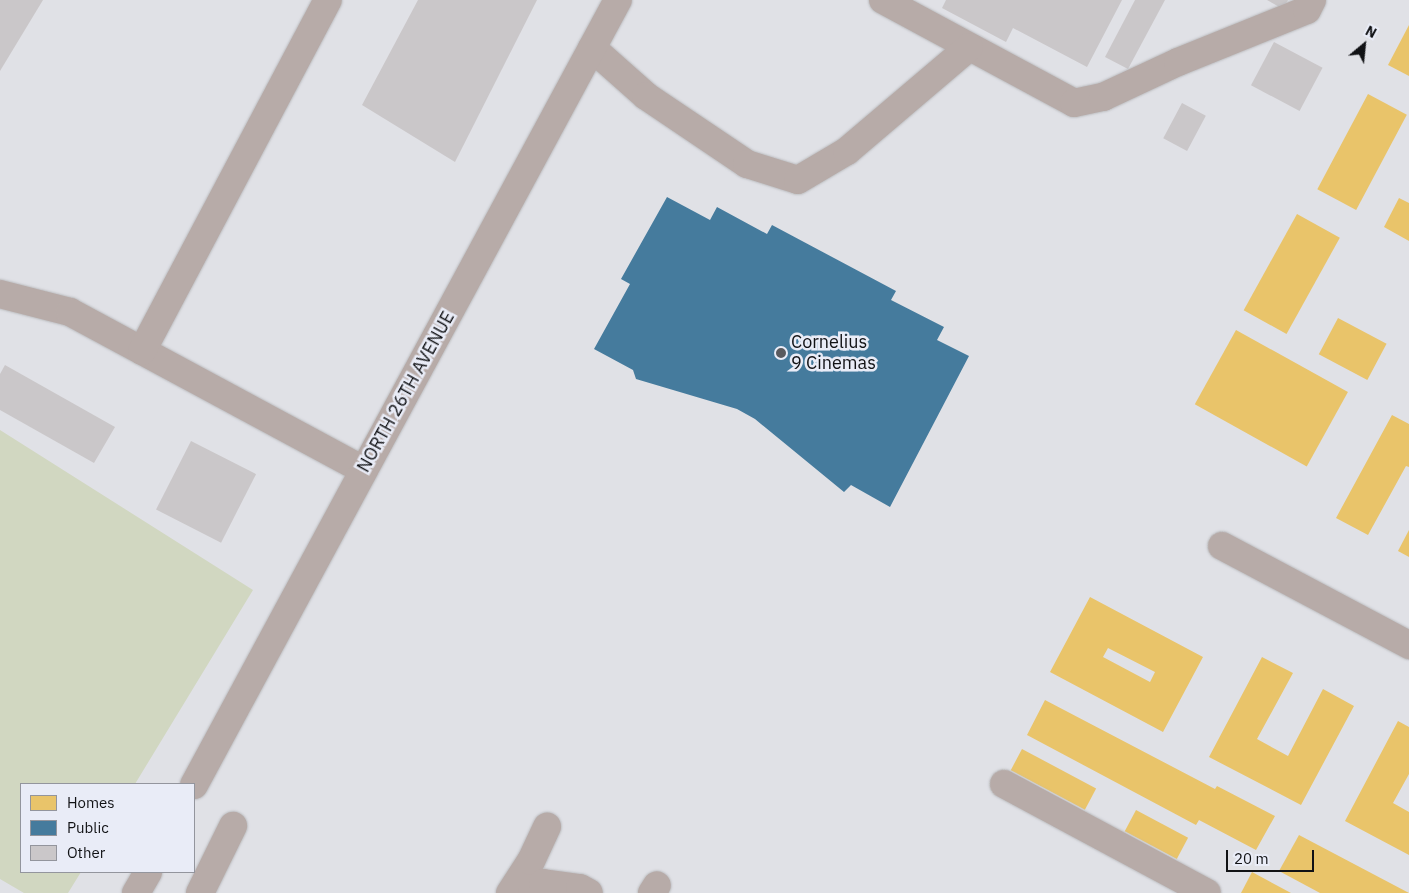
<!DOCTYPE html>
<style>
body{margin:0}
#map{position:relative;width:1409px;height:893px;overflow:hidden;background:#e0e1e6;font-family:"IBM Plex Sans",sans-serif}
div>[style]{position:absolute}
.green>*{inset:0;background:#d1d7c1}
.homes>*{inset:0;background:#e9c46a;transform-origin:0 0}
.public>*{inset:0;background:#457b9d}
.building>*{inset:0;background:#cac7c9;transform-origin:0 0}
.roads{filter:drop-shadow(0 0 1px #bcbdc0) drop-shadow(0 0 1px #bcbdc0)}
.minor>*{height:28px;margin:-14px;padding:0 14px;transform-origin:14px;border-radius:14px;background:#b7aba8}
.dots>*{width:14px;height:14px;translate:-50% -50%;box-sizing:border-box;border:2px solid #e9ecf7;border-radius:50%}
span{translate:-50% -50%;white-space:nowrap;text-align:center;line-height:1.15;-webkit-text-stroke:5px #e9ecf7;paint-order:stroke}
.poi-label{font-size:18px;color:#111215}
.left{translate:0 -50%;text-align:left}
.street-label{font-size:18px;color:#111215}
.legend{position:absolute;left:20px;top:783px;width:175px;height:90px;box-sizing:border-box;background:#e9ecf7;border:1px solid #93959d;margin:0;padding:6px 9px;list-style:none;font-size:15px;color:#111215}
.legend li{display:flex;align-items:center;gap:10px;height:25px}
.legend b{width:25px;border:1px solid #93959d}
.north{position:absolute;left:1339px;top:20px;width:50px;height:50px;-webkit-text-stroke:4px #e9ecf7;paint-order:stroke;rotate:28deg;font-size:14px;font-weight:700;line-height:20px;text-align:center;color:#111215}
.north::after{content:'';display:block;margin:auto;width:18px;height:22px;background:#111215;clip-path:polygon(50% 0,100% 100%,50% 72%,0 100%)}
.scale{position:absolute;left:1226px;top:850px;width:88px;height:22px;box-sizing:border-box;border:2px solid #111215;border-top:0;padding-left:6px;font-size:15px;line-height:18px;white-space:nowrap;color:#111215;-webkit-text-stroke:4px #e9ecf7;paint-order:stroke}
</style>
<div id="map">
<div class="green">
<i style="clip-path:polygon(0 430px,253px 590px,135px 784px,21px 784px,21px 872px,81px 872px,68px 893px,24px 893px,0 879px)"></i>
</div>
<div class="homes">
<i style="clip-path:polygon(1409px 25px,1409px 76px,1388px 65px)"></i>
<i style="left:1368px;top:94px;width:44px;height:108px;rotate:28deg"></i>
<i style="clip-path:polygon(1399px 198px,1409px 203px,1409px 241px,1384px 227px)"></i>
<i style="left:1297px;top:214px;width:49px;height:110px;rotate:29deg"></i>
<i style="left:1338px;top:318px;width:55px;height:41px;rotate:28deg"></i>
<i style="left:1236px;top:330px;width:128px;height:85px;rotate:29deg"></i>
<i style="clip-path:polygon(1392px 415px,1409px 424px,1409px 467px,1406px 466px,1368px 535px,1336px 518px)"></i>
<i style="clip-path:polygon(1409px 530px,1409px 557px,1398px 551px)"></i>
<i style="clip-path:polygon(evenodd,1090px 597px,1203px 657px,1163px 732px,1050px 672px,1090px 597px,1108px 648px,1155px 672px,1150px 682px,1103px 657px,1108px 648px)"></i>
<i style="clip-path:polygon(1262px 657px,1293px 673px,1257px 739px,1288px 756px,1323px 689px,1354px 706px,1301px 805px,1209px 757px)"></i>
<i style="clip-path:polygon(1045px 700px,1215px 789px,1217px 786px,1275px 816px,1256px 850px,1199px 820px,1196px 825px,1027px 735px)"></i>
<i style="clip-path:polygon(1398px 721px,1409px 727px,1409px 774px,1393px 803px,1409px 812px,1409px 855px,1345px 821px)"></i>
<i style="left:1022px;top:749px;width:84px;height:24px;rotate:28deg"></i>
<i style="left:1136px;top:810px;width:59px;height:24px;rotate:28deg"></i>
<i style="clip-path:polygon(1299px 835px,1409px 893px,1320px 893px,1279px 871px)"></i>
<i style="clip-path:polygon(1252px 872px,1291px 893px,1241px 893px)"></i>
</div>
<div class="public">
<i style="clip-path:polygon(667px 197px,710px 220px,717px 207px,767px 234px,772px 225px,896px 291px,891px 300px,944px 327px,937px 340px,969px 356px,890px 507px,851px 485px,844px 492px,755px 419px,737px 409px,636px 379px,633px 370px,594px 349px,630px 284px,621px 279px)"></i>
</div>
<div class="building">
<i style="clip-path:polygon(0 0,43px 0,0 71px)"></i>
<i style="clip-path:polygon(418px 0,537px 0,455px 162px,362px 105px)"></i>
<i style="clip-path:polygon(946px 0,1122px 0,1087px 67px,1013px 28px,1006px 42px,942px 8px)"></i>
<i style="clip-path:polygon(1135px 0,1165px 0,1128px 69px,1105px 57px)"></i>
<i style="clip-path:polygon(1267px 0,1288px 0,1283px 9px)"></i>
<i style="left:1274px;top:42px;width:55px;height:49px;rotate:28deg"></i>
<i style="left:1182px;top:103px;width:27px;height:40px;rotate:28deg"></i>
<i style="clip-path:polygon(5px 365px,115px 427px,94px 463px,0 410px,0 374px)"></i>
<i style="left:191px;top:441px;width:73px;height:77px;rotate:27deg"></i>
</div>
<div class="roads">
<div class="minor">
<i style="left:883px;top:0;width:217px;rotate:28.3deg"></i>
<i style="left:1074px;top:103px;width:30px;rotate:-12deg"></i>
<i style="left:1103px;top:97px;width:83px;rotate:-25deg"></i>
<i style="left:1178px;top:62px;width:139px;rotate:-22deg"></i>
<i style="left:1307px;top:10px;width:11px;rotate:-63deg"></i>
<i style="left:592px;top:48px;width:72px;rotate:41.6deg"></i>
<i style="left:646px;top:96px;width:122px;rotate:34deg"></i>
<i style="left:747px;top:164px;width:53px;rotate:17.4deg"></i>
<i style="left:798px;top:180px;width:57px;rotate:-30.6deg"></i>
<i style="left:847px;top:151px;width:160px;rotate:-40.4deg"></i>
<i style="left:0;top:294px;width:72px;rotate:14.4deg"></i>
<i style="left:70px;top:312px;width:333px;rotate:28.3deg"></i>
<i style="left:142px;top:351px;width:397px;rotate:-62.1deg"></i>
<i style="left:1222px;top:546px;width:212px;rotate:27.9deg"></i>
<i style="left:1004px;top:784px;width:230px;rotate:28.2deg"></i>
<i style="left:194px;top:785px;width:892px;rotate:-61.63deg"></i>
<i style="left:136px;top:893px;width:24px;rotate:-60deg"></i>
<i style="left:200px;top:893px;width:75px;rotate:-63.8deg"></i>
<i style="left:510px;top:893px;width:38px;rotate:-57deg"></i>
<i style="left:531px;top:861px;width:38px;rotate:-65deg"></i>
<i style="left:532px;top:893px;width:15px;rotate:-42deg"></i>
<i style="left:543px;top:883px;width:37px;rotate:8deg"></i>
<i style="left:580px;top:888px;width:10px;rotate:29deg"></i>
<i style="left:652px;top:893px;width:9px;rotate:-58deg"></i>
</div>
</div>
<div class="dots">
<i style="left:781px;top:353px;background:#595a5e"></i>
</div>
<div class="poi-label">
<span class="left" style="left:791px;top:353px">Cornelius<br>9 Cinemas</span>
</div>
<div class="street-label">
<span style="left:406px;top:392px;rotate:-61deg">NORTH 26TH AVENUE</span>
</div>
<ul class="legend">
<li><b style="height:14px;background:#e9c46a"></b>Homes</li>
<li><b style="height:14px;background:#457b9d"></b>Public</li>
<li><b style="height:14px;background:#cac7c9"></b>Other</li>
</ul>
<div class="north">N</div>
<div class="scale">20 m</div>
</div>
